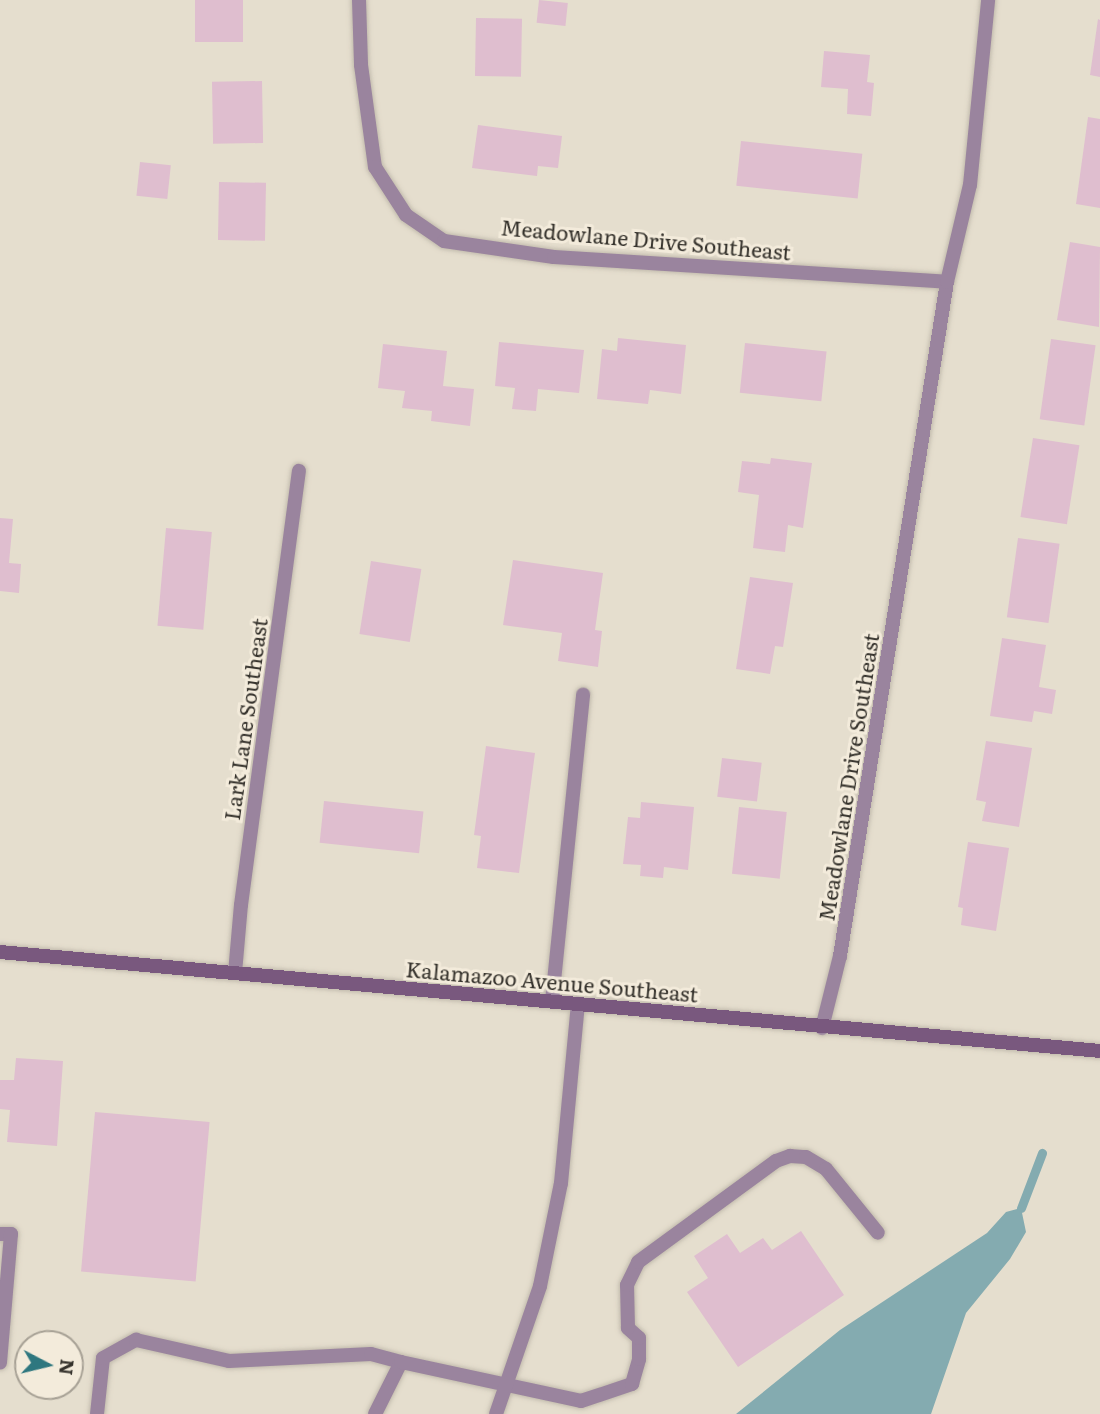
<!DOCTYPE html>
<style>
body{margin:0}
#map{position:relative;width:1100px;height:1414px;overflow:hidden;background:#e5dece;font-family:Literata,serif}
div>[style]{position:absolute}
.water>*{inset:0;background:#84abb0}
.stream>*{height:9px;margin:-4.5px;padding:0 4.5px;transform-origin:4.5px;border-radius:4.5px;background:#84abb0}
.building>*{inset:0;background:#dfbecf;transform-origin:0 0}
.roads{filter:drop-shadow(0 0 2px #c2bbad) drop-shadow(0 0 2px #c2bbad)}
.service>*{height:14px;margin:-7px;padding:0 7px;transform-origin:7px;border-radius:7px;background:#9a849e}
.minor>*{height:14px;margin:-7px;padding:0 7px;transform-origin:7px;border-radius:7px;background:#9a849e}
.secondary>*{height:14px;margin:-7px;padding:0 7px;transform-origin:7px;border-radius:7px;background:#79587e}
span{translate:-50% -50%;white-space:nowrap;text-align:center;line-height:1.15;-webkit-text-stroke:6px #f3ebdb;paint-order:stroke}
.street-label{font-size:21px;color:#34312b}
.north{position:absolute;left:14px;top:1330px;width:70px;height:70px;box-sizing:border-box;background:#f3ebdb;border:2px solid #a7a195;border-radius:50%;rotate:97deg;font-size:19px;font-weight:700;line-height:28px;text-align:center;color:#34312b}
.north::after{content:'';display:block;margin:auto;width:24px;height:32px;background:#2e777f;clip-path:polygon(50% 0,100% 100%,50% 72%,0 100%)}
</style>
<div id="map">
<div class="water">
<i style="clip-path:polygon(1021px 1208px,1026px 1232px,1010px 1259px,966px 1313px,931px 1414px,736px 1414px,840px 1330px,987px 1233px,1006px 1212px)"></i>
</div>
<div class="stream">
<i style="left:1021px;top:1208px;width:59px;rotate:-69.1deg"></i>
</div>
<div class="building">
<i style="left:195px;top:0;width:48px;height:42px"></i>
<i style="left:539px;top:0;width:29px;height:23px;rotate:6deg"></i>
<i style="left:476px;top:18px;width:46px;height:58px;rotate:1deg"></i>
<i style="clip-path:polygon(1098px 19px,1100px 20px,1100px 77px,1090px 75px)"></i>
<i style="clip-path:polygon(824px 51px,870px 55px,867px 82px,874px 83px,871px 116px,847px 114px,848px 89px,821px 87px)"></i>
<i style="left:262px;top:81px;width:62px;height:50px;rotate:89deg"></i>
<i style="clip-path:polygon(1088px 117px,1100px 119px,1100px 208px,1076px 204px)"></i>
<i style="clip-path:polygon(478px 125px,562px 136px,558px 168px,538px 166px,537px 176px,472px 168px)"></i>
<i style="left:741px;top:141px;width:122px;height:45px;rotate:6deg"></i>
<i style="left:140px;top:162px;width:31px;height:34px;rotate:6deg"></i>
<i style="left:219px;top:182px;width:47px;height:58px;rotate:1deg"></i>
<i style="clip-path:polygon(1070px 242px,1100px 247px,1099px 327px,1057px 320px)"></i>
<i style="clip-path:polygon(618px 338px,686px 345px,681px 394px,650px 390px,648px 404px,597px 399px,602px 349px,617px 351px)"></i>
<i style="left:1051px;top:339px;width:45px;height:81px;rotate:8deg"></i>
<i style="clip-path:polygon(499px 342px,584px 350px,579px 393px,538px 389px,536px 411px,512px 409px,515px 388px,495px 386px)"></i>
<i style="left:745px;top:343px;width:82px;height:50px;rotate:6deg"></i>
<i style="clip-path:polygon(383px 344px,447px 351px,443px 386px,474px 389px,470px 426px,431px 421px,432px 411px,402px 408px,405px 391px,378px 388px)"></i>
<i style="left:1033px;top:438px;width:47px;height:80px;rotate:9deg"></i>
<i style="clip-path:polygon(771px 458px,812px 463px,803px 528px,788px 525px,785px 552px,753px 548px,759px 495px,738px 492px,742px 461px,770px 464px)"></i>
<i style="clip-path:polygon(0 518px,13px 519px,9px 563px,21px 564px,19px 593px,0 591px)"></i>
<i style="left:166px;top:528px;width:46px;height:98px;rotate:5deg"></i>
<i style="left:1018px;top:538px;width:42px;height:80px;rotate:8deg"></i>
<i style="clip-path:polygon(513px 560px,603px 573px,595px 630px,602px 631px,598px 667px,558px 661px,562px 633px,503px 625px)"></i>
<i style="left:371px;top:561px;width:51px;height:74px;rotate:9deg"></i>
<i style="clip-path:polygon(750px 577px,793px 583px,783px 647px,775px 646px,770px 674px,736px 669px)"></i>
<i style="clip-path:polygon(1002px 638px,1046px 645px,1039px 687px,1056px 690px,1052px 714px,1034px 711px,1032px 722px,990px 716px)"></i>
<i style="clip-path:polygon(986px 741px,1032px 748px,1019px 827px,982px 821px,986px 802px,976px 800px)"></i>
<i style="clip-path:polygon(486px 746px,535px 753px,519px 873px,477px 868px,481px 836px,474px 835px)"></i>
<i style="left:722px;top:758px;width:40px;height:39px;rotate:7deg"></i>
<i style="left:324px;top:801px;width:100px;height:42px;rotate:6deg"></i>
<i style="clip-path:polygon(641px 802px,694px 807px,688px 870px,664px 867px,663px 878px,640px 876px,641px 865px,623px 864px,628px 817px,640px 818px)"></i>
<i style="left:739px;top:807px;width:48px;height:67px;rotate:6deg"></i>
<i style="clip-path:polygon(968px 842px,1009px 848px,996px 931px,961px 925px,963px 908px,958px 907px)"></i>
<i style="clip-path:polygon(16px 1058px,63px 1061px,57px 1146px,7px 1142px,10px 1110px,0 1109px,0 1080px,14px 1080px)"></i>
<i style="left:95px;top:1112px;width:115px;height:160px;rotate:5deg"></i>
<i style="clip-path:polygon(801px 1231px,844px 1295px,738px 1367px,687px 1292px,708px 1278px,694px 1256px,727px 1234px,740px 1253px,763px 1238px,772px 1250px)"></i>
</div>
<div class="roads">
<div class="service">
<i style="left:552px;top:1001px;width:308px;rotate:-84.2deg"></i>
<i style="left:0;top:1234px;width:11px"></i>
<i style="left:11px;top:1234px;width:129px;rotate:94.9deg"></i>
<i style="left:97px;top:1414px;width:56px;rotate:-83.9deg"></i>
<i style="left:103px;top:1358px;width:38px;rotate:-29deg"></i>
<i style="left:136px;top:1340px;width:95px;rotate:12.7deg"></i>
<i style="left:229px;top:1361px;width:142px;rotate:-2.8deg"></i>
<i style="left:371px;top:1354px;width:31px;rotate:15deg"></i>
<i style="left:375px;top:1414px;width:58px;rotate:-63.4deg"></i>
<i style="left:401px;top:1362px;width:184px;rotate:12.2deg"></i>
<i style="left:581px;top:1401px;width:54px;rotate:-18.4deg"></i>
<i style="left:632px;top:1384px;width:26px;rotate:-74deg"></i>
<i style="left:639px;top:1359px;width:21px;rotate:-90deg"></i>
<i style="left:639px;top:1338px;width:15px;rotate:-138deg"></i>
<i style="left:628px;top:1328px;width:43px;rotate:-91.3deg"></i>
<i style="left:627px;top:1285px;width:25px;rotate:-64deg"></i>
<i style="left:638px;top:1262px;width:171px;rotate:-36.2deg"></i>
<i style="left:776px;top:1161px;width:15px;rotate:-20deg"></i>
<i style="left:790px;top:1156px;width:16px;rotate:4deg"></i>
<i style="left:806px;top:1157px;width:23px;rotate:31deg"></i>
<i style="left:826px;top:1169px;width:82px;rotate:50.9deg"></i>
</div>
<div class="minor">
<i style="left:359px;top:0;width:65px;rotate:88.2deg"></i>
<i style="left:361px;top:65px;width:103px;rotate:82.2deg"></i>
<i style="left:375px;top:167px;width:57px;rotate:57.1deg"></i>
<i style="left:406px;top:215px;width:46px;rotate:34.4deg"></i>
<i style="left:444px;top:241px;width:111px;rotate:8.3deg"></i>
<i style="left:554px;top:257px;width:394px;rotate:3.6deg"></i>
<i style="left:235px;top:973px;width:68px;rotate:-85deg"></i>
<i style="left:241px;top:905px;width:438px;rotate:-82.4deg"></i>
<i style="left:822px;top:1028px;width:74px;rotate:-76deg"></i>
<i style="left:840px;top:956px;width:682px;rotate:-80.98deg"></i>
<i style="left:947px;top:282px;width:100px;rotate:-76.7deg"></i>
<i style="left:970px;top:185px;width:186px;rotate:-84.4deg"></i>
<i style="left:496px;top:1414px;width:135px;rotate:-71deg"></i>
<i style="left:540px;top:1286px;width:105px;rotate:-78.5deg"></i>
<i style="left:561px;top:1183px;width:180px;rotate:-84.6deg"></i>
</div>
<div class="secondary">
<i style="left:0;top:952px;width:1104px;rotate:5.14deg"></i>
</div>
</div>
<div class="street-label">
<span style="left:646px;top:239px;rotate:5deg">Meadowlane Drive Southeast</span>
<span style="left:245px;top:719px;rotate:-82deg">Lark Lane Southeast</span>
<span style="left:848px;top:777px;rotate:-81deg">Meadowlane Drive Southeast</span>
<span style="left:552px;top:981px;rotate:5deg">Kalamazoo Avenue Southeast</span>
</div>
<div class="north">N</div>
</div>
